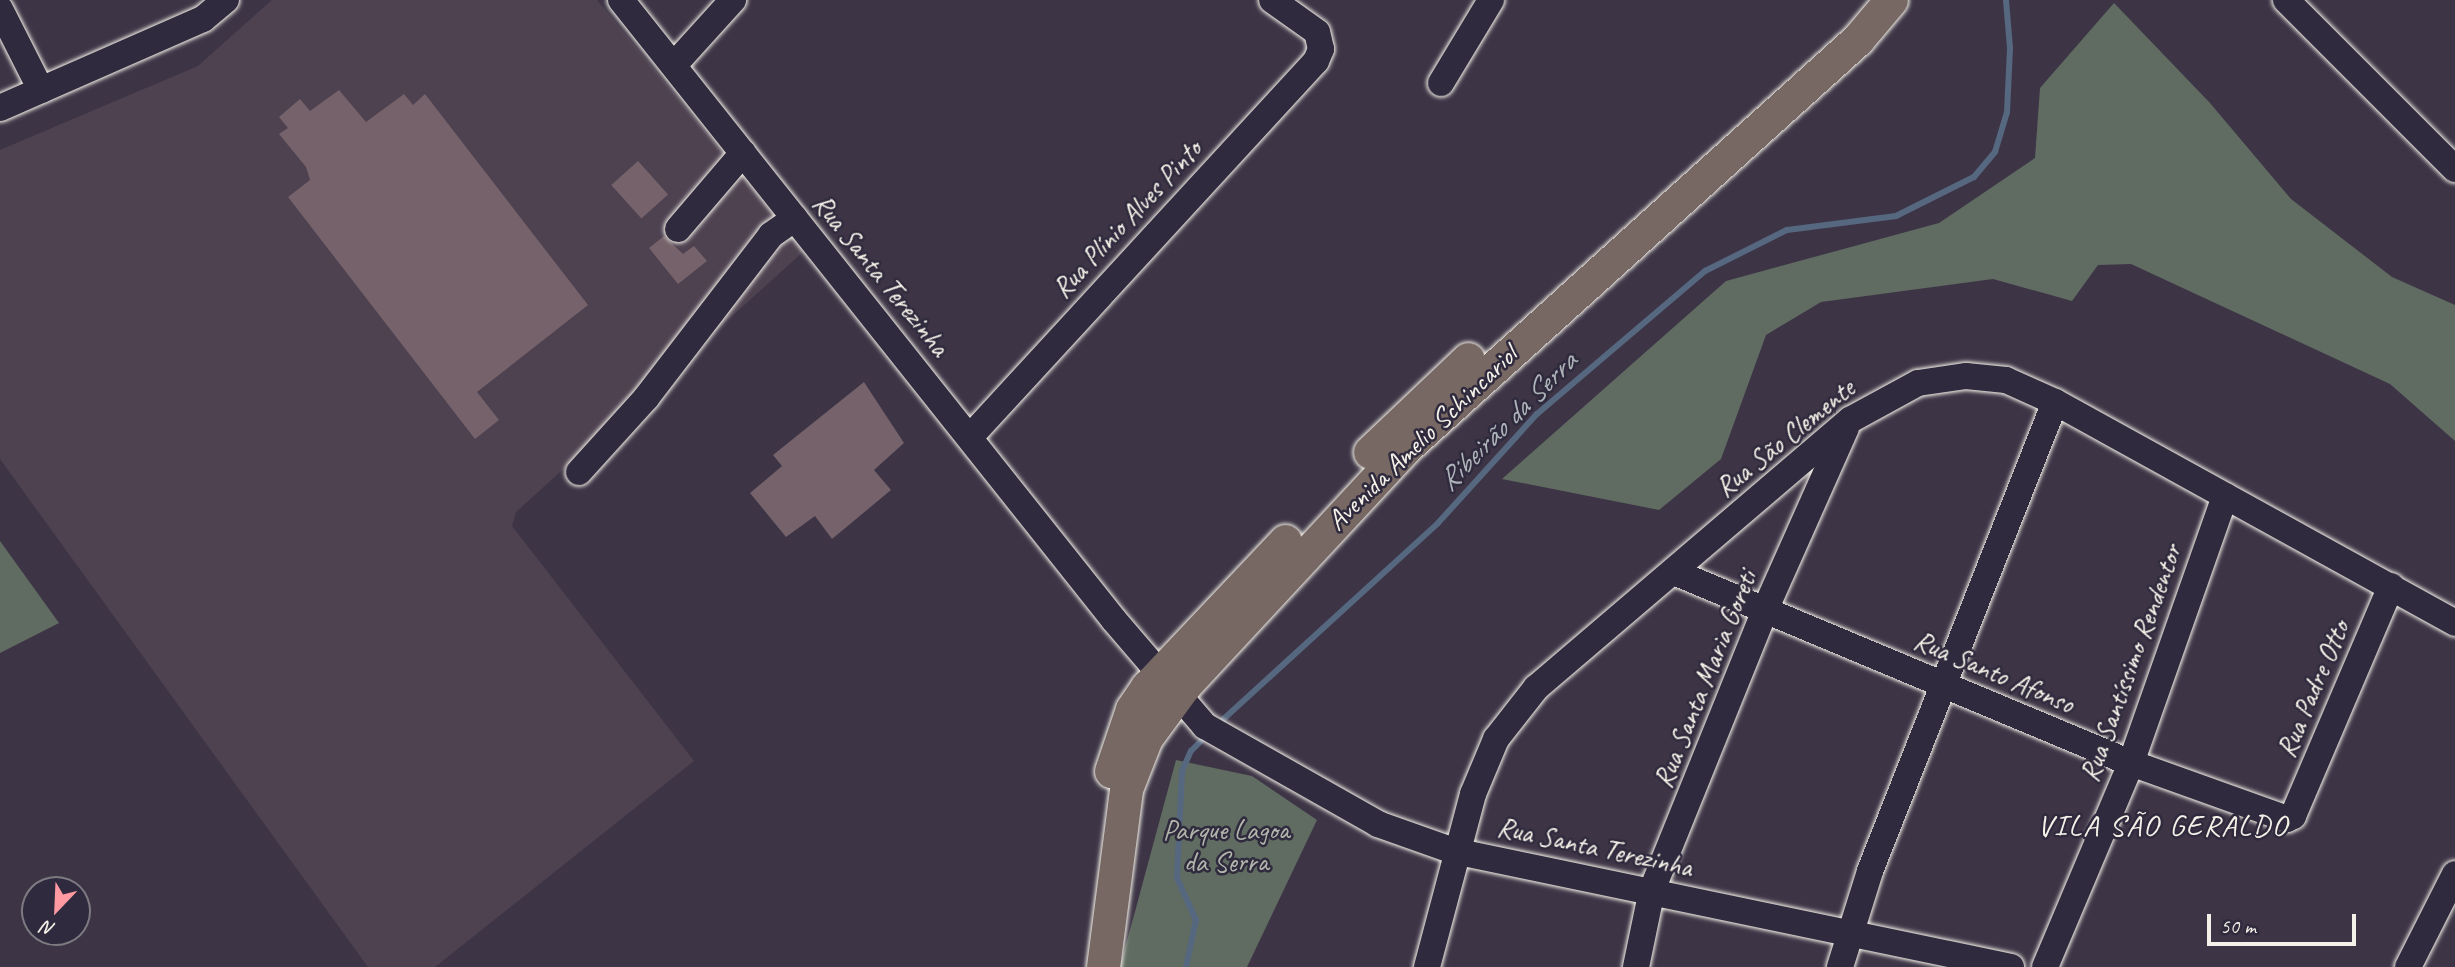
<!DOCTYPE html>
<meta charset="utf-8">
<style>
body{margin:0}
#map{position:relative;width:2455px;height:967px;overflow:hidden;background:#3d3546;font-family:Caveat,sans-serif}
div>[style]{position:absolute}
.built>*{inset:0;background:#4e4251}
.green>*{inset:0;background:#606c61}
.stream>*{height:6px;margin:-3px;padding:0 3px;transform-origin:3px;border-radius:3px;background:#566780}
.building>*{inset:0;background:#75626a;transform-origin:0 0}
.roads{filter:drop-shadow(0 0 2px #f4f1e8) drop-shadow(0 0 2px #f4f1e8)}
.minor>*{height:26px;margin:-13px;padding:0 13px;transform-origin:13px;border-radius:13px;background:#2f2a3d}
.major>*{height:33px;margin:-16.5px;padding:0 16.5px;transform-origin:16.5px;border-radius:16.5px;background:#776864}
span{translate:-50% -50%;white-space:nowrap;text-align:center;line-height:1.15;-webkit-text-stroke:5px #2f2a3d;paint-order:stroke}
.street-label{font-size:28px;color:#f4f1e8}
.park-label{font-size:28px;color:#b1b5ab}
.water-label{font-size:30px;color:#adb3b9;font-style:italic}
.neighbourhood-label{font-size:30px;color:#f4f1e8;letter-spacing:2px}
.north{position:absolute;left:21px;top:876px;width:70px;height:70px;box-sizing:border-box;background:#2f2a3d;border:2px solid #7e7a81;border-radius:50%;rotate:203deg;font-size:19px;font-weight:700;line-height:28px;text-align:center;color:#f4f1e8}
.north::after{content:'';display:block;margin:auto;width:24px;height:32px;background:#ff9aa2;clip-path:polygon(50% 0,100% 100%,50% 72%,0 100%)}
.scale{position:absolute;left:2207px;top:914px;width:149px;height:32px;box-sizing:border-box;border:4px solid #f4f1e8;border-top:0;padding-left:9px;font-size:21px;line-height:24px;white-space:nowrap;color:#f4f1e8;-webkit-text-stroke:5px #2f2a3d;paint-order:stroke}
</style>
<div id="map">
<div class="built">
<i style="clip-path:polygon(272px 0,597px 0,804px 251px,516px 512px,512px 526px,694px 761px,435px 967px,368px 967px,0 459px,0 150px,198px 66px)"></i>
</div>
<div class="green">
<i style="clip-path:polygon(2114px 3px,2210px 103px,2291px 199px,2392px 277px,2455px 305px,2455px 441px,2390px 384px,2131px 264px,2098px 265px,2072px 301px,1993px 279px,1821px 302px,1766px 335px,1721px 459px,1659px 510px,1502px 479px,1726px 281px,1939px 223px,2035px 158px,2040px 88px)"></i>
<i style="clip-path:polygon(0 541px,59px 623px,0 653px)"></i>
<i style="clip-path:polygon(1176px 760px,1252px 776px,1317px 820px,1247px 967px,1120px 967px)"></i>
</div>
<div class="stream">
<i style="left:1217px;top:725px;width:299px;rotate:-42.4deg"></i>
<i style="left:1438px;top:523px;width:147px;rotate:-47.8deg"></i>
<i style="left:1537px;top:414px;width:221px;rotate:-40.4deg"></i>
<i style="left:1705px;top:271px;width:92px;rotate:-26.6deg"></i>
<i style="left:1787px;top:230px;width:110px;rotate:-7.3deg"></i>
<i style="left:1896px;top:216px;width:87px;rotate:-26.6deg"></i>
<i style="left:1974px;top:177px;width:33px;rotate:-50deg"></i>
<i style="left:1995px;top:152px;width:42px;rotate:-73.3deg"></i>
<i style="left:2007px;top:112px;width:64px;rotate:-87.3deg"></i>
<i style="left:2010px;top:48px;width:48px;rotate:-94.8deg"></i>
<i style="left:1186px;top:967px;width:48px;rotate:-78deg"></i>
<i style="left:1196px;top:920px;width:46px;rotate:-114.3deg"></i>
<i style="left:1177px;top:878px;width:107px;rotate:-87.3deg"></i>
<i style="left:1182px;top:771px;width:22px;rotate:-66deg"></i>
<i style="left:1191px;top:751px;width:23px;rotate:-45deg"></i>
</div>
<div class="building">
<i style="clip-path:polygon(339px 90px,366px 122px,404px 94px,413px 105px,425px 94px,588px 305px,477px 392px,499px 420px,475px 439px,288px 197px,310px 180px,306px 167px,279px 134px,288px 128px,279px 117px,300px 99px,310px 111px)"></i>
<i style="left:638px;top:161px;width:45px;height:36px;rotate:48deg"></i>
<i style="clip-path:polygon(664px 236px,683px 254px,694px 246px,707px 261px,678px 284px,649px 248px)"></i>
<i style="clip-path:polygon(864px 382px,904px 443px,874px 470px,891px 490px,832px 539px,815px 516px,786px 537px,750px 493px,782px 466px,773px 455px)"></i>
</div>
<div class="roads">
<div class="minor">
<i style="left:621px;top:0;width:792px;rotate:51.51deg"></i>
<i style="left:1114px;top:620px;width:140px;rotate:49.4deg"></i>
<i style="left:1205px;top:726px;width:199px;rotate:29.5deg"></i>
<i style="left:1378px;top:824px;width:81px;rotate:19.6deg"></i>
<i style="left:1454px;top:851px;width:569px;rotate:11.76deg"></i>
<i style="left:2286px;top:0;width:239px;rotate:45deg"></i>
<i style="left:0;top:9px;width:91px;rotate:63.2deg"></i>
<i style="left:674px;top:65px;width:88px;rotate:-47.8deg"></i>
<i style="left:1441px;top:83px;width:97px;rotate:-58.9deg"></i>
<i style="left:0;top:108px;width:222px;rotate:-23.7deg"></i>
<i style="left:203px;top:19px;width:30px;rotate:-40deg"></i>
<i style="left:678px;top:229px;width:100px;rotate:-49.5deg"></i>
<i style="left:970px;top:437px;width:511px;rotate:-47.38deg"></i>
<i style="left:1316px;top:61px;width:13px;rotate:-67deg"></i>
<i style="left:1321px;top:49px;width:17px;rotate:-103deg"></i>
<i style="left:1317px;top:32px;width:55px;rotate:-144.6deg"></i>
<i style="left:579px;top:472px;width:100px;rotate:-47.8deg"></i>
<i style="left:646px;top:398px;width:205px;rotate:-52.5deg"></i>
<i style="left:771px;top:235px;width:29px;rotate:-35deg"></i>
<i style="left:1674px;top:572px;width:495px;rotate:22.7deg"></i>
<i style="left:2131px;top:763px;width:166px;rotate:19.7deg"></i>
<i style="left:2287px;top:819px;width:7px;rotate:-27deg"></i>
<i style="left:2293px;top:816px;width:250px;rotate:-66.9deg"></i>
<i style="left:1427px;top:967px;width:179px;rotate:-75.1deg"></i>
<i style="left:1473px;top:794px;width:60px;rotate:-67.3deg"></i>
<i style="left:1496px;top:739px;width:65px;rotate:-51.9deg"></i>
<i style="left:1536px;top:688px;width:413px;rotate:-40.5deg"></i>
<i style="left:1850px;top:420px;width:77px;rotate:-28.6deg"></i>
<i style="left:1918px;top:383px;width:49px;rotate:-8.3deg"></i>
<i style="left:1966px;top:376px;width:40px;rotate:5.7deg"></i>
<i style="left:2006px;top:380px;width:54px;rotate:24.2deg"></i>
<i style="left:2055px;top:402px;width:457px;rotate:28.9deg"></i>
<i style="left:1636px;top:967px;width:79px;rotate:-78.3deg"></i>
<i style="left:1652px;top:890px;width:302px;rotate:-68deg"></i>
<i style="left:1765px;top:610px;width:199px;rotate:-66deg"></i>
<i style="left:1840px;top:967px;width:101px;rotate:-72.6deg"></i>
<i style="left:1870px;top:871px;width:504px;rotate:-68.47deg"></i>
<i style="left:2045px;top:967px;width:221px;rotate:-67.1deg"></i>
<i style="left:2131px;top:763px;width:283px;rotate:-70.6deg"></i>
<i style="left:2408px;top:967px;width:104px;rotate:-63.2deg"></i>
</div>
<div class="major">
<i style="left:1370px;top:452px;width:135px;rotate:-43.5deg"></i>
<i style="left:1111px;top:771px;width:65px;rotate:-71.3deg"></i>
<i style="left:1132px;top:709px;width:27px;rotate:-56deg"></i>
<i style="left:1147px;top:687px;width:201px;rotate:-46.6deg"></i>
<i style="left:1103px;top:967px;width:179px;rotate:-82.6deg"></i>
<i style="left:1126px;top:789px;width:55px;rotate:-68.6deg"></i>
<i style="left:1146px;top:738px;width:66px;rotate:-53.7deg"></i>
<i style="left:1185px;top:685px;width:322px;rotate:-47.1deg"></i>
<i style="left:1404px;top:449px;width:612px;rotate:-42.08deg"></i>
<i style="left:1858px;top:39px;width:51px;rotate:-49.8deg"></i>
</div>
</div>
<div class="street-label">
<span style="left:1127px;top:219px;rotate:-47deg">Rua Plínio Alves Pinto</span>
<span style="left:881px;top:275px;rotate:51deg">Rua Santa Terezinha</span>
<span style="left:1422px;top:438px;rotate:-44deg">Avenida Amelio Schincariol</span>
<span style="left:1785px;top:438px;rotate:-39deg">Rua São Clemente</span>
<span style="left:2131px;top:663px;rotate:-70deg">Rua Santíssimo Rendentor</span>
<span style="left:1994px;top:672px;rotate:23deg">Rua Santo Afonso</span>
<span style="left:1705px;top:679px;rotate:-68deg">Rua Santa Maria Goreti</span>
<span style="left:2313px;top:689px;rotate:-67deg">Rua Padre Otto</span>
<span style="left:1595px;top:847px;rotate:12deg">Rua Santa Terezinha</span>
</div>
<div class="park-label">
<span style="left:1226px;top:846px">Parque Lagoa<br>da Serra</span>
</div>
<div class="water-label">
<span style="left:1507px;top:421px;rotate:-45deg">Ribeirão da Serra</span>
</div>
<div class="neighbourhood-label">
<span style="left:2163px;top:825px">VILA SÃO GERALDO</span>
</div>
<div class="north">N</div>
<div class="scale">50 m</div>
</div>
